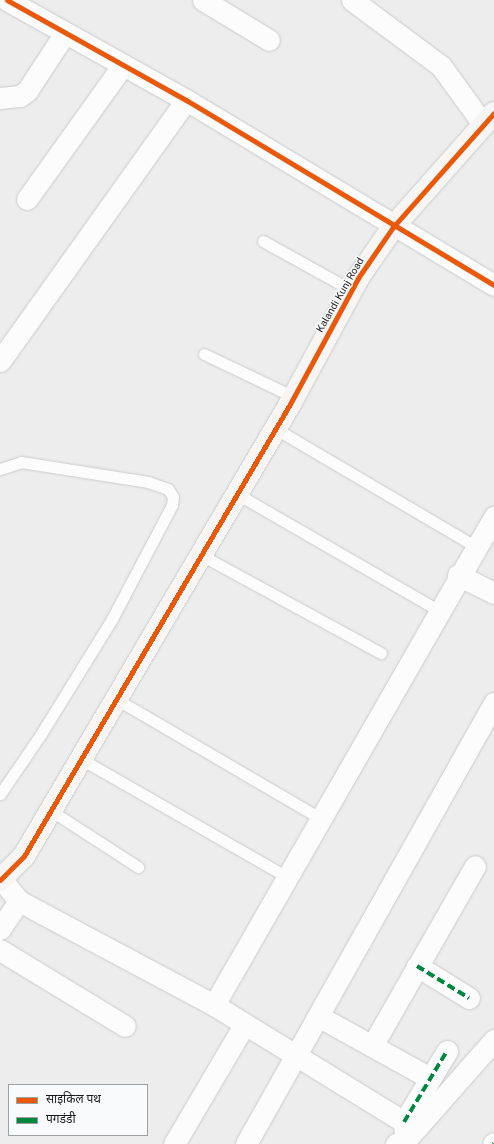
<!DOCTYPE html>
<meta charset="utf-8">
<style>
body{margin:0}
#map{position:relative;width:494px;height:1144px;overflow:hidden;background:#ededed;font-family:"Public Sans","Noto Sans Devanagari",sans-serif}
div>[style]{position:absolute}
.roads{filter:drop-shadow(0 0 1px #cbcbcb) drop-shadow(0 0 1px #cbcbcb)}
.lane>*{height:11px;margin:-5.5px;padding:0 5.5px;transform-origin:5.5px;border-radius:5.5px;background:#fcfcfc}
.street>*{height:21px;margin:-10.5px;padding:0 10.5px;transform-origin:10.5px;border-radius:10.5px;background:#fcfcfc}
.secondary>*{height:22px;margin:-11px;padding:0 11px;transform-origin:11px;border-radius:11px;background:#f8f6f4}
.quiet>*{height:4px;margin-top:-2px;transform-origin:0;background:repeating-linear-gradient(90deg,#00873e 0 8px,transparent 0 12px)}
.cycleway>*{height:5px;margin:-2.5px;padding:0 2.5px;transform-origin:2.5px;border-radius:2.5px;background:#e8590c}
span{translate:-50% -50%;white-space:nowrap;text-align:center;line-height:1.15;-webkit-text-stroke:3px #f9fafb;paint-order:stroke}
.street-label{font-size:10px;color:#191919}
.legend{position:absolute;left:8px;top:1084px;width:140px;height:52px;box-sizing:border-box;background:#f9fafb;border:1px solid #9fa0a1;margin:0;padding:5px 7px;list-style:none;font-size:12px;color:#191919}
.legend li{display:flex;align-items:center;gap:8px;height:20px}
.legend b{width:20px;border:1px solid #9fa0a1}
</style>
<div id="map">
<div class="roads">
<div class="lane">
<i style="left:263px;top:241px;width:101px;rotate:29.1deg"></i>
<i style="left:204px;top:354px;width:100px;rotate:25.5deg"></i>
<i style="left:276px;top:429px;width:232px;rotate:30.5deg"></i>
<i style="left:0;top:469px;width:22px;rotate:-18deg"></i>
<i style="left:21px;top:462px;width:129px;rotate:8.9deg"></i>
<i style="left:148px;top:482px;width:21px;rotate:19deg"></i>
<i style="left:168px;top:489px;width:9px;rotate:58deg"></i>
<i style="left:173px;top:497px;width:8px;rotate:97deg"></i>
<i style="left:172px;top:505px;width:129px;rotate:117.8deg"></i>
<i style="left:112px;top:619px;width:135px;rotate:121.7deg"></i>
<i style="left:41px;top:734px;width:73px;rotate:124.3deg"></i>
<i style="left:237px;top:494px;width:232px;rotate:30deg"></i>
<i style="left:201px;top:555px;width:205px;rotate:28.6deg"></i>
<i style="left:116px;top:699px;width:236px;rotate:30.3deg"></i>
<i style="left:81px;top:759px;width:237px;rotate:29.8deg"></i>
<i style="left:50px;top:810px;width:105px;rotate:32.9deg"></i>
</div>
<div class="street">
<i style="left:7px;top:0;width:205px;rotate:29.2deg"></i>
<i style="left:186px;top:100px;width:359px;rotate:31deg"></i>
<i style="left:203px;top:0;width:77px;rotate:31.2deg"></i>
<i style="left:352px;top:0;width:111px;rotate:36.6deg"></i>
<i style="left:441px;top:66px;width:72px;rotate:54.1deg"></i>
<i style="left:0;top:98px;width:20px;rotate:-6deg"></i>
<i style="left:20px;top:96px;width:9px;rotate:-36deg"></i>
<i style="left:27px;top:91px;width:69px;rotate:-56.8deg"></i>
<i style="left:27px;top:199px;width:165px;rotate:-54.4deg"></i>
<i style="left:0;top:361px;width:320px;rotate:-54.5deg"></i>
<i style="left:458px;top:575px;width:40px;rotate:26.6deg"></i>
<i style="left:2px;top:880px;width:27px;rotate:51deg"></i>
<i style="left:19px;top:901px;width:221px;rotate:28.1deg"></i>
<i style="left:214px;top:1005px;width:223px;rotate:31.6deg"></i>
<i style="left:0;top:929px;width:34px;rotate:-56deg"></i>
<i style="left:0;top:950px;width:146px;rotate:31.3deg"></i>
<i style="left:417px;top:966px;width:61px;rotate:31.6deg"></i>
<i style="left:214px;top:1005px;width:563px;rotate:-60.15deg"></i>
<i style="left:318px;top:1016px;width:128px;rotate:29deg"></i>
<i style="left:372px;top:1046px;width:207px;rotate:-60.2deg"></i>
<i style="left:405px;top:1135px;width:13px;rotate:-94deg"></i>
<i style="left:404px;top:1122px;width:83px;rotate:-58.8deg"></i>
<i style="left:174px;top:1144px;width:138px;rotate:-59.5deg"></i>
<i style="left:246px;top:1144px;width:506px;rotate:-60.65deg"></i>
<i style="left:396px;top:1144px;width:9px;rotate:-18deg"></i>
<i style="left:405px;top:1141px;width:135px;rotate:-48.6deg"></i>
<i style="left:493px;top:1144px;width:1px;rotate:-45deg"></i>
</div>
<div class="secondary">
<i style="left:0;top:880px;width:34px;rotate:-45deg"></i>
<i style="left:24px;top:856px;width:524px;rotate:-59.52deg"></i>
<i style="left:290px;top:404px;width:143px;rotate:-61.6deg"></i>
<i style="left:358px;top:278px;width:62px;rotate:-55.5deg"></i>
<i style="left:393px;top:227px;width:152px;rotate:-48.5deg"></i>
</div>
</div>
<div class="quiet">
<i style="left:417px;top:966px;width:61px;rotate:31.6deg"></i>
<i style="left:404px;top:1122px;width:83px;rotate:-58.8deg"></i>
<i style="left:493px;top:1144px;width:1px;rotate:-45deg"></i>
</div>
<div class="cycleway">
<i style="left:7px;top:0;width:205px;rotate:29.2deg"></i>
<i style="left:186px;top:100px;width:359px;rotate:31deg"></i>
<i style="left:0;top:880px;width:34px;rotate:-45deg"></i>
<i style="left:24px;top:856px;width:524px;rotate:-59.52deg"></i>
<i style="left:290px;top:404px;width:143px;rotate:-61.6deg"></i>
<i style="left:358px;top:278px;width:62px;rotate:-55.5deg"></i>
<i style="left:393px;top:227px;width:152px;rotate:-48.5deg"></i>
</div>
<div class="street-label">
<span style="left:340px;top:295px;rotate:-60deg">Kalandi Kunj Road</span>
</div>
<ul class="legend">
<li><b style="height:5px;background:#e8590c"></b>साइकिल पथ</li>
<li><b style="height:5px;background:#00873e"></b>पगडंडी</li>
</ul>
</div>
